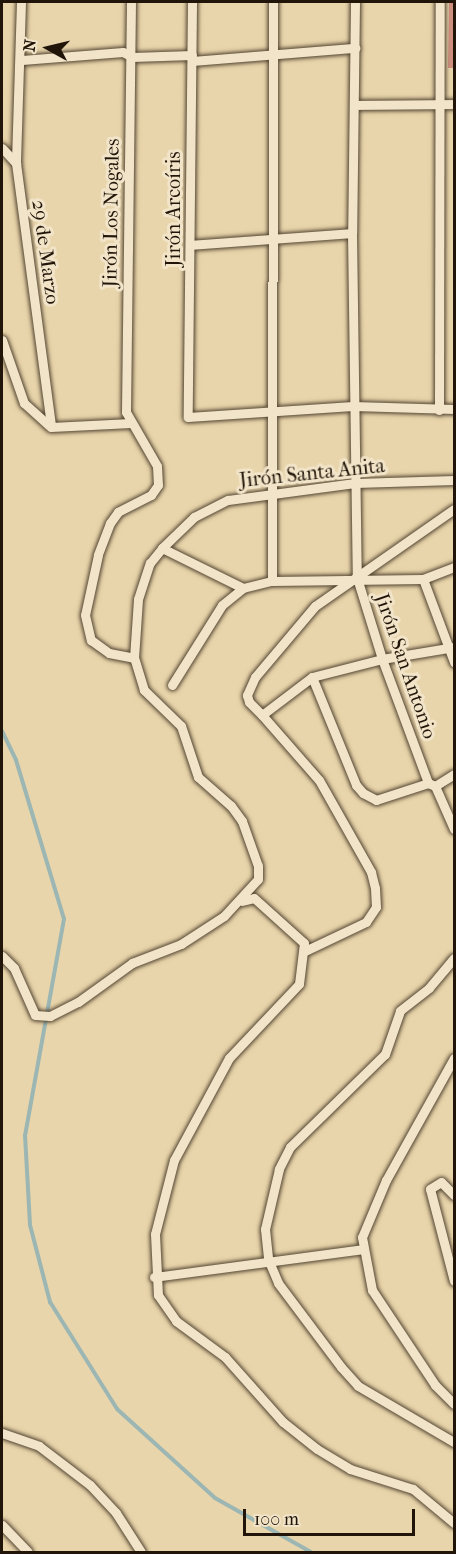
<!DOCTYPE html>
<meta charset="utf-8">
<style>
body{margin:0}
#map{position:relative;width:456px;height:1554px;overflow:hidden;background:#e9d5ab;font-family:"IM FELL French Canon",serif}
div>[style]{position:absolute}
.stream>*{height:4px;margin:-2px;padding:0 2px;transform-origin:2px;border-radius:2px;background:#9bb6b3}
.building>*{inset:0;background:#d09080}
.roads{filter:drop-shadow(0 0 2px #534532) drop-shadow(0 0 2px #534532)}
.street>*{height:9px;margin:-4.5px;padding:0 4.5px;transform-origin:4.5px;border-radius:4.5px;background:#f1e4c8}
span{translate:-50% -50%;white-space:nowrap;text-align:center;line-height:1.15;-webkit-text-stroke:6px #f1e4c8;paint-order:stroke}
.street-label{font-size:20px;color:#211509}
.frame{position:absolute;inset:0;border:3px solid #211509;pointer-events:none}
.north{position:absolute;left:18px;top:18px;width:60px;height:60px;-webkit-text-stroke:4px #f1e4c8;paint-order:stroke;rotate:278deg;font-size:16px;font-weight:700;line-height:24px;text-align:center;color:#211509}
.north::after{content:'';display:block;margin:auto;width:21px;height:27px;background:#211509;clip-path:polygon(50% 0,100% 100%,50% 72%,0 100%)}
.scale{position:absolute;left:243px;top:1509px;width:172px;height:27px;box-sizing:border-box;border:3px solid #211509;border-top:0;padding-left:8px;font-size:18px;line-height:21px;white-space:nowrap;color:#211509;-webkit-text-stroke:4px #f1e4c8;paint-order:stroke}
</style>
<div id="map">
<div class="stream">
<i style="left:2px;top:731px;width:32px;rotate:64deg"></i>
<i style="left:16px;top:760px;width:166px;rotate:73.2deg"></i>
<i style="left:64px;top:919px;width:219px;rotate:100.2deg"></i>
<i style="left:25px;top:1135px;width:90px;rotate:86.8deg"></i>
<i style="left:30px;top:1225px;width:80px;rotate:75.4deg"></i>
<i style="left:50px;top:1302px;width:126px;rotate:57.9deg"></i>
<i style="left:117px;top:1409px;width:132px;rotate:42.2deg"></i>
<i style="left:215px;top:1498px;width:110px;rotate:29.4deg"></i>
</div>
<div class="building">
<i style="clip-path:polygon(449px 2px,454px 2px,454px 68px,448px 68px)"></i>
</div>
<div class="roads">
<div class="street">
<i style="left:21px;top:2px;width:161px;rotate:91.8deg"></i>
<i style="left:16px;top:163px;width:266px;rotate:82.4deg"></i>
<i style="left:51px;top:427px;width:80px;rotate:-2.9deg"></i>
<i style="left:131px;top:2px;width:410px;rotate:90.7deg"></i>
<i style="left:126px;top:412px;width:62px;rotate:60.1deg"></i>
<i style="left:157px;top:466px;width:19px;rotate:87deg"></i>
<i style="left:158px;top:485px;width:12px;rotate:125deg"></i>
<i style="left:151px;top:495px;width:37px;rotate:153deg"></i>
<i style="left:118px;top:512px;width:14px;rotate:126deg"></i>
<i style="left:110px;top:523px;width:34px;rotate:111deg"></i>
<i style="left:98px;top:555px;width:61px;rotate:102.2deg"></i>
<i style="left:85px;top:615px;width:26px;rotate:77deg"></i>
<i style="left:91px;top:640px;width:22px;rotate:36deg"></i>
<i style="left:109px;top:653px;width:25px;rotate:11deg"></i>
<i style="left:192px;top:2px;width:415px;rotate:90.6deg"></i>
<i style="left:188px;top:417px;width:165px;rotate:-3.8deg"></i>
<i style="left:353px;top:406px;width:101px;rotate:1.7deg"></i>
<i style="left:355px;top:2px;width:231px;rotate:90.7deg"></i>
<i style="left:352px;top:233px;width:345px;rotate:89.2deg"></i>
<i style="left:357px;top:578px;width:85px;rotate:72.8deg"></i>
<i style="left:382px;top:659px;width:132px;rotate:69.6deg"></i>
<i style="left:428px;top:783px;width:8px;rotate:23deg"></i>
<i style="left:435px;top:786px;width:47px;rotate:66.2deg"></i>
<i style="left:22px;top:60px;width:101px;rotate:-4.5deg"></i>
<i style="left:123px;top:52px;width:10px;rotate:29deg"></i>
<i style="left:132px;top:57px;width:60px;rotate:-1.9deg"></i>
<i style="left:192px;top:61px;width:164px;rotate:-4.6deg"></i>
<i style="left:354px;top:105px;width:100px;rotate:-0.6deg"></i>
<i style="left:2px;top:148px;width:21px;rotate:47deg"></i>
<i style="left:190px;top:245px;width:162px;rotate:-4.2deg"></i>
<i style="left:2px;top:340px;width:67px;rotate:70.8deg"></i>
<i style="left:24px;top:403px;width:36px;rotate:42deg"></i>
<i style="left:439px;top:410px;width:408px;rotate:-89.9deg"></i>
<i style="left:454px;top:509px;width:169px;rotate:145.1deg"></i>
<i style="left:315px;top:606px;width:93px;rotate:130.2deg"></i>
<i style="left:255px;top:677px;width:20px;rotate:114deg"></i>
<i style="left:247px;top:695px;width:7px;rotate:74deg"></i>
<i style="left:249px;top:702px;width:18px;rotate:45deg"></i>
<i style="left:262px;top:715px;width:63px;rotate:-37.2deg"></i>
<i style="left:312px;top:677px;width:72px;rotate:-14.4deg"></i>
<i style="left:382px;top:659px;width:73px;rotate:-9.5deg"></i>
<i style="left:162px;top:548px;width:90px;rotate:26.3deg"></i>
<i style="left:243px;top:588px;width:30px;rotate:-14deg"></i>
<i style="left:272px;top:581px;width:151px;rotate:-0.8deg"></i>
<i style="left:423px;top:579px;width:33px;rotate:-21deg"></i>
<i style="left:423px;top:579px;width:89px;rotate:69.5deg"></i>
<i style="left:272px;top:581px;width:579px;rotate:-89.9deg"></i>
<i style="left:312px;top:677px;width:117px;rotate:67.8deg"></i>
<i style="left:356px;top:785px;width:11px;rotate:49deg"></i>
<i style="left:363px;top:793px;width:15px;rotate:28deg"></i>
<i style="left:376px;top:800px;width:55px;rotate:-18.1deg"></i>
<i style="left:172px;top:685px;width:94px;rotate:-58deg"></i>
<i style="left:222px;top:605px;width:27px;rotate:-39deg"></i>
<i style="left:262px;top:715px;width:86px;rotate:48.8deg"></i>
<i style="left:319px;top:780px;width:106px;rotate:60.5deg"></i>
<i style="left:371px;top:872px;width:16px;rotate:76deg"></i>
<i style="left:375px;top:888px;width:19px;rotate:87deg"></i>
<i style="left:376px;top:907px;width:18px;rotate:124deg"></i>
<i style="left:366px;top:922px;width:68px;rotate:154.6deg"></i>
<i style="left:435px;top:786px;width:22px;rotate:-32deg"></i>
<i style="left:242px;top:901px;width:12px;rotate:-14deg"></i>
<i style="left:254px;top:898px;width:67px;rotate:42deg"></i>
<i style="left:304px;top:943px;width:41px;rotate:97deg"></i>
<i style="left:299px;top:984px;width:102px;rotate:133.4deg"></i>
<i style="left:229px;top:1058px;width:116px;rotate:118.3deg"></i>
<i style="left:174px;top:1160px;width:76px;rotate:104.4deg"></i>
<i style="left:155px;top:1234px;width:61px;rotate:87.2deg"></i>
<i style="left:158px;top:1295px;width:32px;rotate:55deg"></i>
<i style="left:176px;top:1321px;width:61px;rotate:36.3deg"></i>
<i style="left:225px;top:1357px;width:87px;rotate:48.3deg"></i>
<i style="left:283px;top:1422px;width:43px;rotate:38.5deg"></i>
<i style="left:317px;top:1449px;width:39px;rotate:31deg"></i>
<i style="left:350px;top:1469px;width:66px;rotate:17.6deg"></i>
<i style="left:413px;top:1489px;width:53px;rotate:39.7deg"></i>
<i style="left:2px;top:956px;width:17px;rotate:45deg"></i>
<i style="left:14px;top:968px;width:51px;rotate:65.9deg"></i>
<i style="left:35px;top:1015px;width:15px;rotate:4deg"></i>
<i style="left:50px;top:1016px;width:31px;rotate:-27deg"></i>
<i style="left:78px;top:1002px;width:67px;rotate:-35.8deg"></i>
<i style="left:132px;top:963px;width:53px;rotate:-21.2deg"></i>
<i style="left:181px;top:944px;width:51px;rotate:-33.1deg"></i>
<i style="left:224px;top:916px;width:50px;rotate:-47.4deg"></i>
<i style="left:258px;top:879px;width:13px;rotate:-90deg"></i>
<i style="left:258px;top:866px;width:48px;rotate:-109.6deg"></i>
<i style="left:242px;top:821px;width:19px;rotate:-126deg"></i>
<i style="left:231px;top:806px;width:44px;rotate:-138.7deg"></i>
<i style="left:198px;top:777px;width:54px;rotate:-108.4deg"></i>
<i style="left:181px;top:726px;width:52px;rotate:-135.8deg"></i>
<i style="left:144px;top:690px;width:34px;rotate:-107deg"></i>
<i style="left:134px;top:658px;width:59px;rotate:-86.1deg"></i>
<i style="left:138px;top:599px;width:38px;rotate:-72deg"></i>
<i style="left:150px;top:563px;width:19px;rotate:-51deg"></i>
<i style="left:162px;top:548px;width:45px;rotate:-44.1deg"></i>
<i style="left:194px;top:517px;width:38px;rotate:-27deg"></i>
<i style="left:228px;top:500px;width:128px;rotate:-7.6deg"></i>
<i style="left:355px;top:483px;width:99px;rotate:-1.7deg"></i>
<i style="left:454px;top:958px;width:39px;rotate:130deg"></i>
<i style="left:429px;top:988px;width:37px;rotate:142deg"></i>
<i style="left:400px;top:1011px;width:46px;rotate:109.2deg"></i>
<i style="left:385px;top:1054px;width:133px;rotate:135.6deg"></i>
<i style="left:290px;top:1147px;width:25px;rotate:117deg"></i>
<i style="left:279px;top:1169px;width:62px;rotate:103.1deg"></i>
<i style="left:265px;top:1229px;width:30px;rotate:84deg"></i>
<i style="left:268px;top:1259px;width:26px;rotate:67deg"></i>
<i style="left:278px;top:1283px;width:105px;rotate:53.1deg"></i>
<i style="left:341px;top:1367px;width:25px;rotate:48deg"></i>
<i style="left:358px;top:1386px;width:111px;rotate:30.3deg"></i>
<i style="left:454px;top:1058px;width:140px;rotate:119.1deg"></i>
<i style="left:386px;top:1180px;width:62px;rotate:112.8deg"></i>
<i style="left:362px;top:1237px;width:54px;rotate:79.3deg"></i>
<i style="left:372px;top:1290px;width:114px;rotate:56.4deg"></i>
<i style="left:435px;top:1385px;width:27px;rotate:45deg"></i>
<i style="left:454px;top:1195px;width:18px;rotate:-135deg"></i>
<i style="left:441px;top:1182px;width:13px;rotate:148deg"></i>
<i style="left:430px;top:1189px;width:95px;rotate:75.4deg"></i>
<i style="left:154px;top:1277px;width:211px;rotate:-7.6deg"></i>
<i style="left:2px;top:1433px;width:39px;rotate:19deg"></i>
<i style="left:39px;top:1446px;width:64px;rotate:37.4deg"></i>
<i style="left:90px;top:1485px;width:38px;rotate:47deg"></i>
<i style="left:116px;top:1513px;width:46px;rotate:57.3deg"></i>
<i style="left:2px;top:1525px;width:37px;rotate:46deg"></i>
</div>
</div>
<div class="street-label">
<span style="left:173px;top:209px;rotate:-90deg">Jirón Arcoíris</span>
<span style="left:111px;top:213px;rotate:-89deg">Jirón Los Nogales</span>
<span style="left:46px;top:252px;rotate:82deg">29 de Marzo</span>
<span style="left:312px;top:473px;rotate:-6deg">Jirón Santa Anita</span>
<span style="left:406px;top:666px;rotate:71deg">Jirón San Antonio</span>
</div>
<div class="frame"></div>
<div class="north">N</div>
<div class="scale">100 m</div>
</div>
